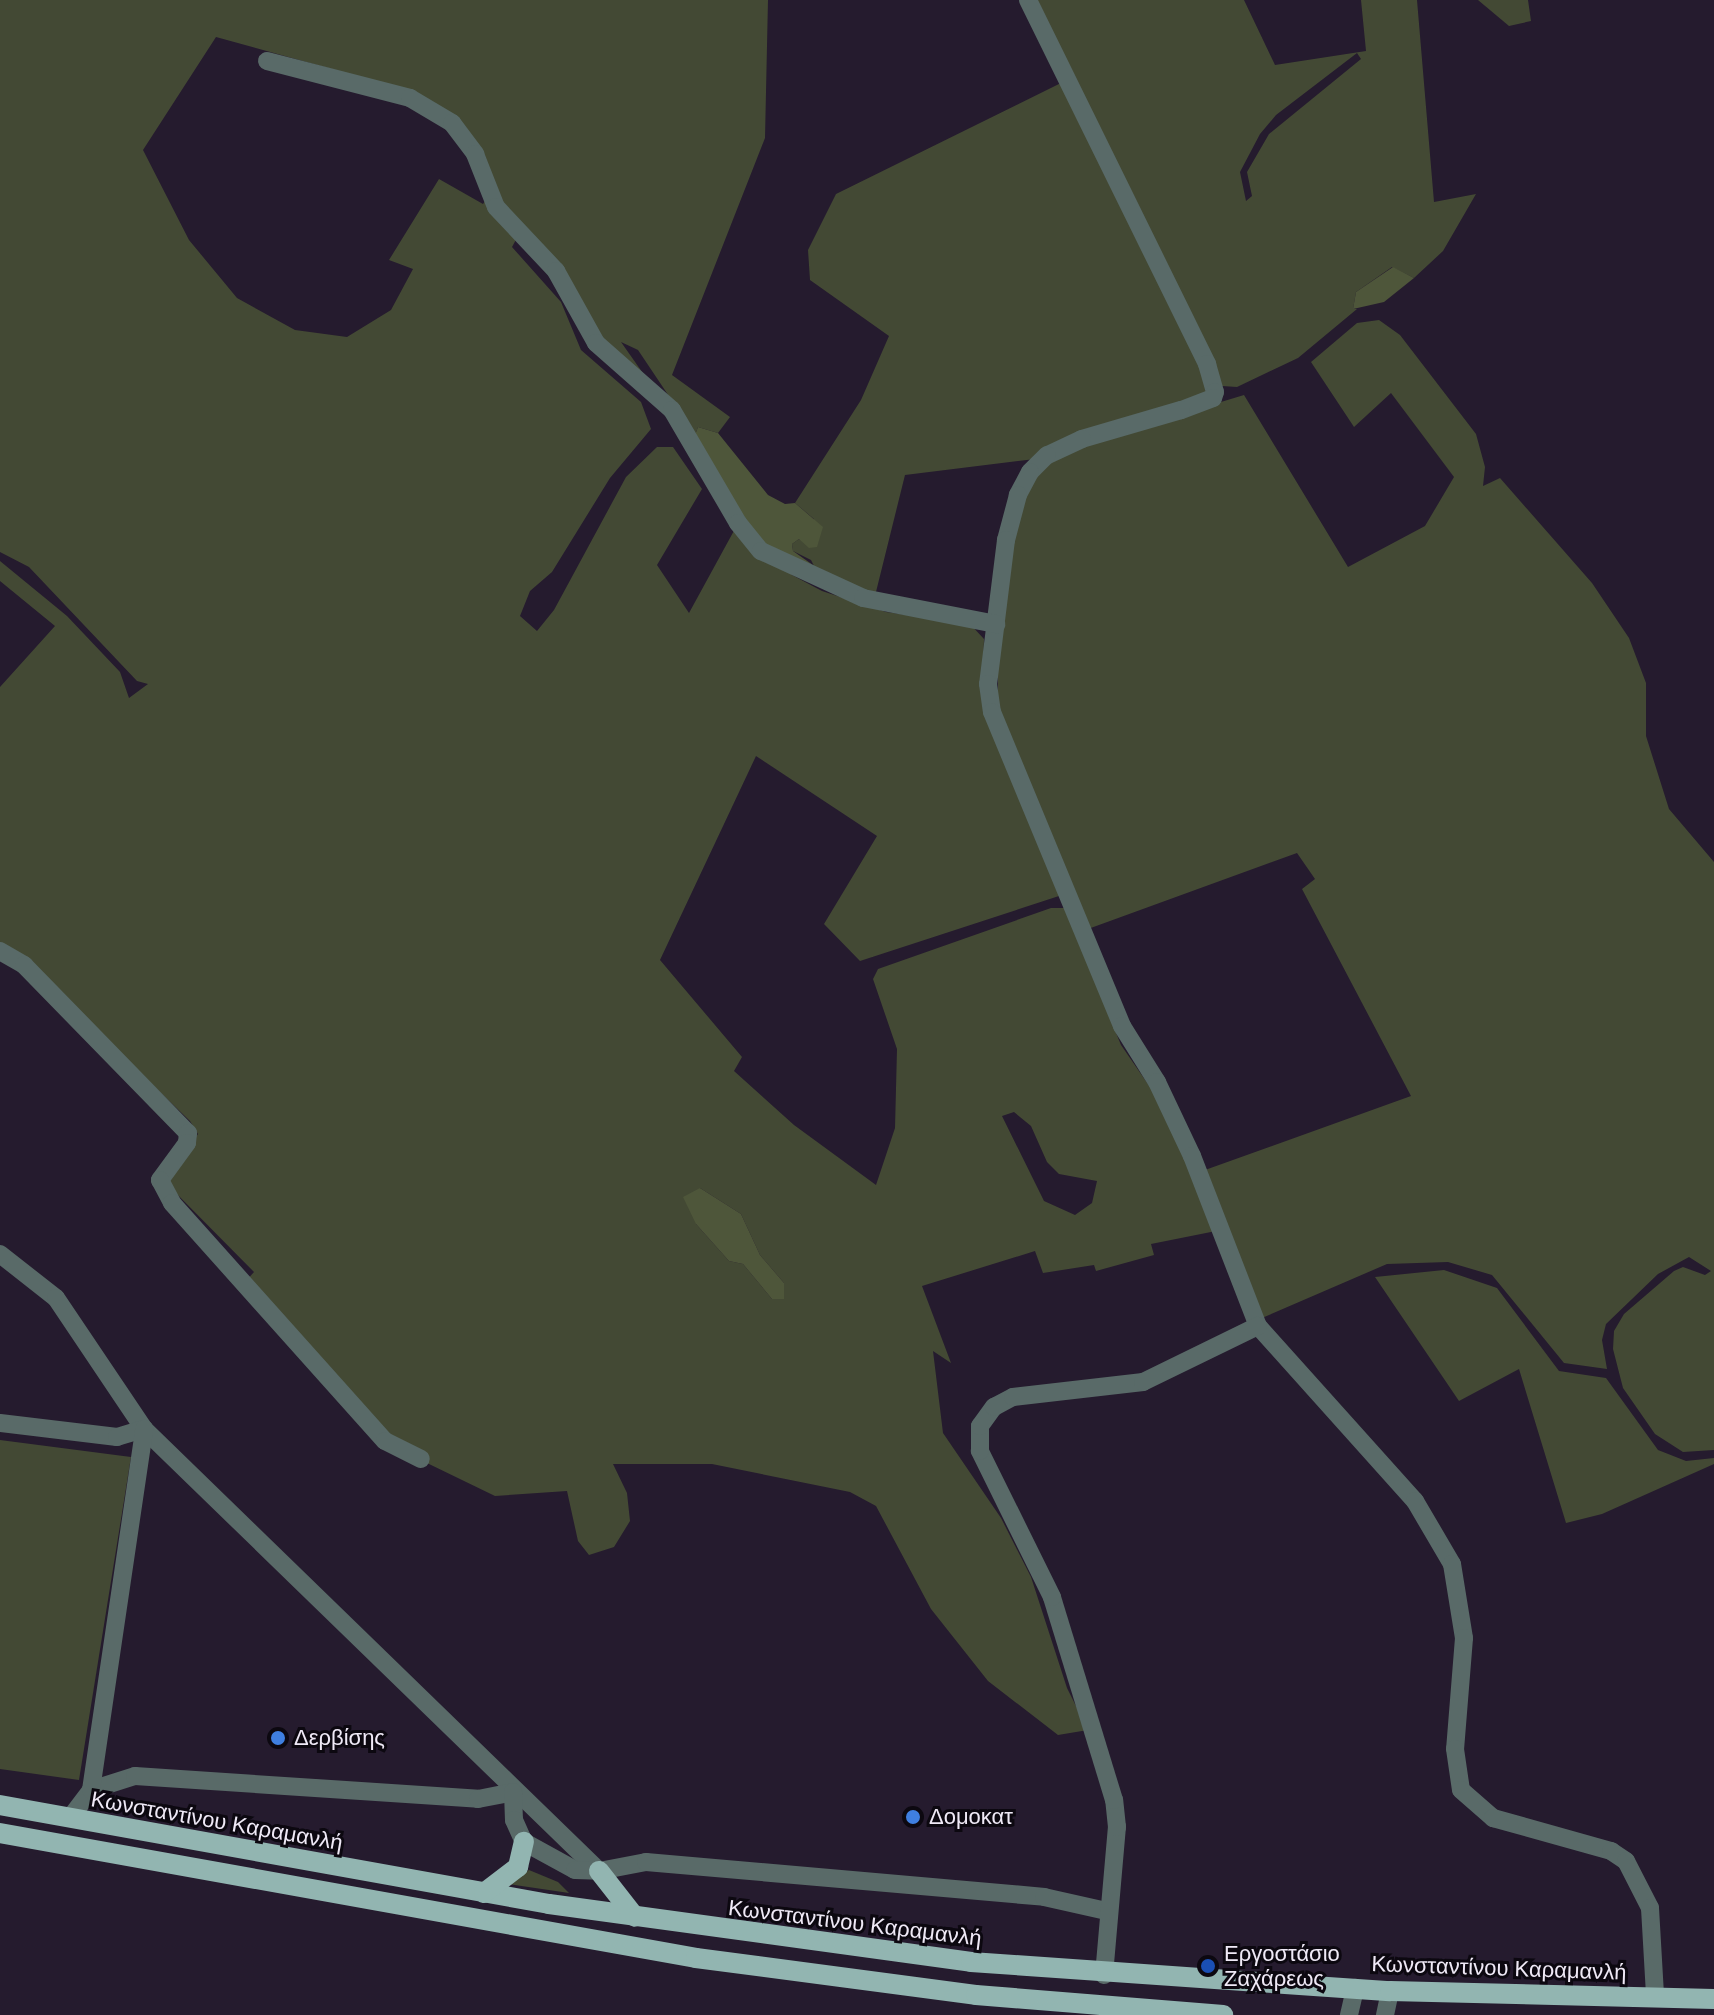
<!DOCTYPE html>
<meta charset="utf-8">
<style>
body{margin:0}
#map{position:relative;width:1714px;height:2015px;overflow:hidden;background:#251b2e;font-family:Arial,sans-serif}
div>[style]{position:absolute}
.green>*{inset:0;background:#434934}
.forest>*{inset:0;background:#4e563a}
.minor>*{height:18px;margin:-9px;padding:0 9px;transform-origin:9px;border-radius:9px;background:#596a68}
.major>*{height:20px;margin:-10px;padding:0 10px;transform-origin:10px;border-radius:10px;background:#92b5b1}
.dots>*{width:22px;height:22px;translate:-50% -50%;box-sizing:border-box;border:4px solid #0c0810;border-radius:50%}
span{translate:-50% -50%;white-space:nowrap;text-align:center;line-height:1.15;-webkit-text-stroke:6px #0c0810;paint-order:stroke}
.poi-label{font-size:22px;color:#efe9f6}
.left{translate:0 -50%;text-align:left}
.street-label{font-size:22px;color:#efe9f6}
</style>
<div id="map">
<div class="green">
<i style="clip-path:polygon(evenodd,0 0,768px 0,765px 138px,672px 375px,730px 417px,718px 433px,698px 427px,695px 435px,638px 350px,621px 342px,652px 386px,612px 355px,507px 213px,466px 127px,411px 91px,216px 37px,143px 150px,189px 240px,237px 298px,295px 330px,347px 337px,391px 310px,413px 269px,389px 260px,439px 179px,483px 204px,487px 198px,518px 236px,512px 247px,561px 302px,581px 350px,641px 402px,651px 429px,610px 478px,552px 572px,530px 591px,520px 616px,537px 631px,554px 610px,626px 477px,657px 447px,673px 447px,702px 489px,657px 565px,689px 613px,736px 527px,792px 575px,822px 591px,886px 612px,970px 624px,984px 639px,983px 670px,1059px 896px,860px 961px,824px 924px,877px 836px,756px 756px,660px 960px,742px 1057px,734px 1071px,794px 1125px,876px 1185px,895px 1128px,897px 1049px,873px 979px,878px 969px,1051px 908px,1065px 908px,1121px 1045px,1161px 1103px,1216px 1231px,1151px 1244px,1154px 1255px,1096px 1271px,1094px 1265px,1043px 1273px,1035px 1251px,922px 1286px,951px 1363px,933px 1351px,943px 1433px,1001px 1518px,1031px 1577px,1067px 1688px,1088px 1730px,1058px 1735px,988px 1681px,931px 1609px,876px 1506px,850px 1492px,712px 1464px,613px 1464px,627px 1493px,630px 1521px,614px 1547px,589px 1555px,578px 1541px,567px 1491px,495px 1496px,396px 1448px,245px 1282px,254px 1272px,164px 1181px,198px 1134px,190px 1121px,51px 987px,0 946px,0 687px,55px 626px,0 581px,0 561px,67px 616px,120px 672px,129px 698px,148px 684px,137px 681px,29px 567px,0 552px,0 0,1014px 1112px,1031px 1126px,1047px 1162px,1059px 1174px,1097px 1181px,1092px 1203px,1075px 1215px,1044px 1201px,1002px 1116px,1014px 1112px,0 0,700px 1188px,741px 1214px,760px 1255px,784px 1283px,772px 1299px,743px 1264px,729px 1261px,696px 1224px,700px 1188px)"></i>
<i style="clip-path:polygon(evenodd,1034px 0,1244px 0,1275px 65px,1366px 51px,1361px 0,1417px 0,1434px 202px,1476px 194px,1443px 251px,1414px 278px,1392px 267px,1356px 292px,1353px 309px,1357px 309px,1298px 358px,1237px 387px,1222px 386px,1034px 0,1357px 53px,1361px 59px,1269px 134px,1247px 172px,1252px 196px,1246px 201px,1240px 172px,1260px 134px,1276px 115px,1357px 53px)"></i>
<i style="clip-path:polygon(1478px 0,1528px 0,1531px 21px,1509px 26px)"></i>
<i style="clip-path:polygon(1063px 82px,1199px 359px,1207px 390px,1201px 397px,1035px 459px,905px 475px,875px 596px,819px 576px,811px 560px,793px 551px,792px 544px,799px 539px,806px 542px,814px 519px,795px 503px,861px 400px,889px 336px,810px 280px,808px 250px,836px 194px)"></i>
<i style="clip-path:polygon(1379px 320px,1400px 335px,1476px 434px,1485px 467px,1483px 486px,1500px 478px,1592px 583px,1629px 638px,1646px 683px,1646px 736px,1669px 809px,1714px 862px,1714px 1450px,1683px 1452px,1655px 1434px,1623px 1388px,1613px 1349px,1614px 1331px,1624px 1314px,1674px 1271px,1683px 1267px,1705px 1275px,1711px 1271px,1689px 1257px,1658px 1274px,1606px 1324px,1602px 1340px,1607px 1369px,1564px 1363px,1492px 1275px,1448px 1262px,1387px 1264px,1262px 1318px,1205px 1170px,1411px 1096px,1302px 889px,1315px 879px,1297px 853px,1088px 929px,998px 705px,998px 648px,1018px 517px,1035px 473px,1079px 445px,1244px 395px,1348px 567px,1425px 526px,1454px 477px,1391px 393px,1354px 427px,1311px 362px,1357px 323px)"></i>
<i style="clip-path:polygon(1444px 1270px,1497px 1288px,1559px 1371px,1606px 1378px,1658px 1450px,1686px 1461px,1714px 1458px,1714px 1464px,1602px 1514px,1566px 1523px,1519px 1369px,1459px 1401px,1375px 1277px)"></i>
<i style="clip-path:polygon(0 1440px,131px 1457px,79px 1780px,0 1769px)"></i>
<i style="clip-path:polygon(529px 1870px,558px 1882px,569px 1893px,508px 1884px)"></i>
</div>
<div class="forest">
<i style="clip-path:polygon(1393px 267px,1414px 278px,1384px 302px,1353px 309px,1356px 292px)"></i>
<i style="clip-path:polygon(698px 427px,718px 433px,768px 495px,785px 504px,795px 503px,823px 527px,817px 547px,809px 548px,799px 539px,792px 544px,793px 551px,820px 570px,757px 542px,695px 435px)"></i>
<i style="clip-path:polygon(700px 1188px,741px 1214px,760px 1255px,784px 1283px,784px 1299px,772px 1299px,743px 1264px,729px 1261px,696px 1224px,683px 1197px)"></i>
</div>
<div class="minor">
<i style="left:1028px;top:0;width:406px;rotate:63.8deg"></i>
<i style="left:1207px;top:364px;width:29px;rotate:74deg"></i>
<i style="left:1215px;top:392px;width:6px;rotate:108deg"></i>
<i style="left:1213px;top:398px;width:34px;rotate:159deg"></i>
<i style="left:1181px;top:410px;width:103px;rotate:163.7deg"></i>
<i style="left:1082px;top:439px;width:38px;rotate:155deg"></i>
<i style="left:1047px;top:455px;width:24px;rotate:135deg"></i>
<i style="left:1030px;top:472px;width:26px;rotate:118deg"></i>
<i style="left:1018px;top:495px;width:47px;rotate:104.9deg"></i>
<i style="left:1006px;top:540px;width:145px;rotate:97.1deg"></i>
<i style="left:988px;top:684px;width:28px;rotate:82deg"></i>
<i style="left:992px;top:712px;width:340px;rotate:67.5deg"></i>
<i style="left:1122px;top:1026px;width:66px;rotate:58deg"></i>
<i style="left:1157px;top:1082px;width:82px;rotate:64.7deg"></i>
<i style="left:1192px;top:1156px;width:182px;rotate:68.8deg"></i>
<i style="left:1258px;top:1326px;width:235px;rotate:48.1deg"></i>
<i style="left:1415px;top:1501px;width:73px;rotate:59.6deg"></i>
<i style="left:1452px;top:1564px;width:75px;rotate:80.8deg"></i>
<i style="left:1464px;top:1638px;width:111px;rotate:94.6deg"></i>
<i style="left:1455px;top:1749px;width:41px;rotate:81.7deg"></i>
<i style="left:1461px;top:1790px;width:43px;rotate:41.2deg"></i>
<i style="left:1493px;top:1818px;width:123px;rotate:15.6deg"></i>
<i style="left:1611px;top:1851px;width:18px;rotate:34deg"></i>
<i style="left:1626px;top:1861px;width:53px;rotate:62.9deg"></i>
<i style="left:1650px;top:1908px;width:88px;rotate:86.7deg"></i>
<i style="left:267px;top:61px;width:148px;rotate:14.5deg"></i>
<i style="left:410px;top:98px;width:49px;rotate:30.8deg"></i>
<i style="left:452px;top:123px;width:39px;rotate:53deg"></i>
<i style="left:475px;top:154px;width:57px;rotate:68.4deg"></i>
<i style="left:496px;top:207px;width:88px;rotate:46.8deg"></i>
<i style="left:556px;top:271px;width:82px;rotate:60.9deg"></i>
<i style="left:596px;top:343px;width:101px;rotate:41.4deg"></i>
<i style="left:672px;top:410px;width:131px;rotate:59.7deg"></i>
<i style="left:738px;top:523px;width:36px;rotate:51deg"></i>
<i style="left:761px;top:551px;width:112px;rotate:24.7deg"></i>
<i style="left:863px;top:598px;width:136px;rotate:11.1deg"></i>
<i style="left:0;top:951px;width:28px;rotate:30deg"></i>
<i style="left:24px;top:965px;width:235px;rotate:45.7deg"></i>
<i style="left:188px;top:1133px;width:10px;rotate:96deg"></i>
<i style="left:187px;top:1143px;width:46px;rotate:126.1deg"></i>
<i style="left:160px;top:1180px;width:26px;rotate:62deg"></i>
<i style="left:172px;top:1203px;width:319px;rotate:48.2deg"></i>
<i style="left:385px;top:1441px;width:40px;rotate:26.6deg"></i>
<i style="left:0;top:1254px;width:71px;rotate:38.2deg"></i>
<i style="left:56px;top:1298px;width:158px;rotate:56.1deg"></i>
<i style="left:144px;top:1429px;width:634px;rotate:44.17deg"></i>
<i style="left:0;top:1423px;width:118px;rotate:6.8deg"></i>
<i style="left:117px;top:1437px;width:28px;rotate:-17deg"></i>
<i style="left:91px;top:1790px;width:46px;rotate:-17.7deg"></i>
<i style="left:135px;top:1776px;width:344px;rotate:3.8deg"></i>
<i style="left:478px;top:1799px;width:36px;rotate:-11deg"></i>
<i style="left:513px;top:1792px;width:28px;rotate:88deg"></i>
<i style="left:514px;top:1820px;width:24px;rotate:66deg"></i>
<i style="left:524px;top:1842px;width:58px;rotate:28.8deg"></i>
<i style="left:575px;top:1870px;width:24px;rotate:2deg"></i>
<i style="left:599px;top:1871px;width:48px;rotate:-10.8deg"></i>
<i style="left:646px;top:1862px;width:400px;rotate:5deg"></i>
<i style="left:1044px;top:1897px;width:64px;rotate:12.7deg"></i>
<i style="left:70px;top:1818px;width:35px;rotate:-53deg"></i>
<i style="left:91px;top:1790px;width:365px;rotate:-81.6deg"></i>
<i style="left:1104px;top:1975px;width:149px;rotate:-85deg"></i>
<i style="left:1117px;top:1827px;width:27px;rotate:-96deg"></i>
<i style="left:1114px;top:1800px;width:212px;rotate:-107deg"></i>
<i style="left:1052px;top:1597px;width:163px;rotate:-116.3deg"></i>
<i style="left:980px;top:1451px;width:25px;rotate:-90deg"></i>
<i style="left:980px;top:1426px;width:24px;rotate:-54deg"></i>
<i style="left:994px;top:1407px;width:21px;rotate:-28deg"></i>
<i style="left:1013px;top:1397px;width:131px;rotate:-6.6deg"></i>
<i style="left:1143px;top:1382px;width:128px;rotate:-26deg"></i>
<i style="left:1349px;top:2015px;width:28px;rotate:-77deg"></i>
<i style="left:1385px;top:2015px;width:25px;rotate:-78deg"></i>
</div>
<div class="major">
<i style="left:0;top:1805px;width:558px;rotate:10.22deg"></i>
<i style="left:549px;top:1904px;width:426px;rotate:7.8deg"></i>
<i style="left:971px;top:1962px;width:420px;rotate:4deg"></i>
<i style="left:1390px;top:1991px;width:324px;rotate:1.4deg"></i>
<i style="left:0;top:1833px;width:707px;rotate:10.18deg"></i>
<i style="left:696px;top:1958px;width:282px;rotate:7.5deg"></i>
<i style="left:976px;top:1995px;width:248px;rotate:4.6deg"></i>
<i style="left:599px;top:1871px;width:58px;rotate:52deg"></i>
<i style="left:484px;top:1893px;width:43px;rotate:-37.4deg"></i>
<i style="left:518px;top:1867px;width:26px;rotate:-77deg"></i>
</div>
<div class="dots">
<i style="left:278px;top:1738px;background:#3f7fe0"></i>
<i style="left:913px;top:1817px;background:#3f7fe0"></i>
<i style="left:1208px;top:1966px;background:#1a4fb4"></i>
</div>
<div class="poi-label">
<span class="left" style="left:294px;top:1738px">Δερβίσης</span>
<span class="left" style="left:929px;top:1817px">Δομοκατ</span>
<span class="left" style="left:1224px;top:1966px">Εργοστάσιο<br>Ζαχάρεως</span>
</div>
<div class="street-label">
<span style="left:217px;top:1821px;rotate:10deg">Κωνσταντίνου Καραμανλή</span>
<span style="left:855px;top:1923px;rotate:7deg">Κωνσταντίνου Καραμανλή</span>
<span style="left:1499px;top:1968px;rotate:2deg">Κωνσταντίνου Καραμανλή</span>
</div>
</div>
